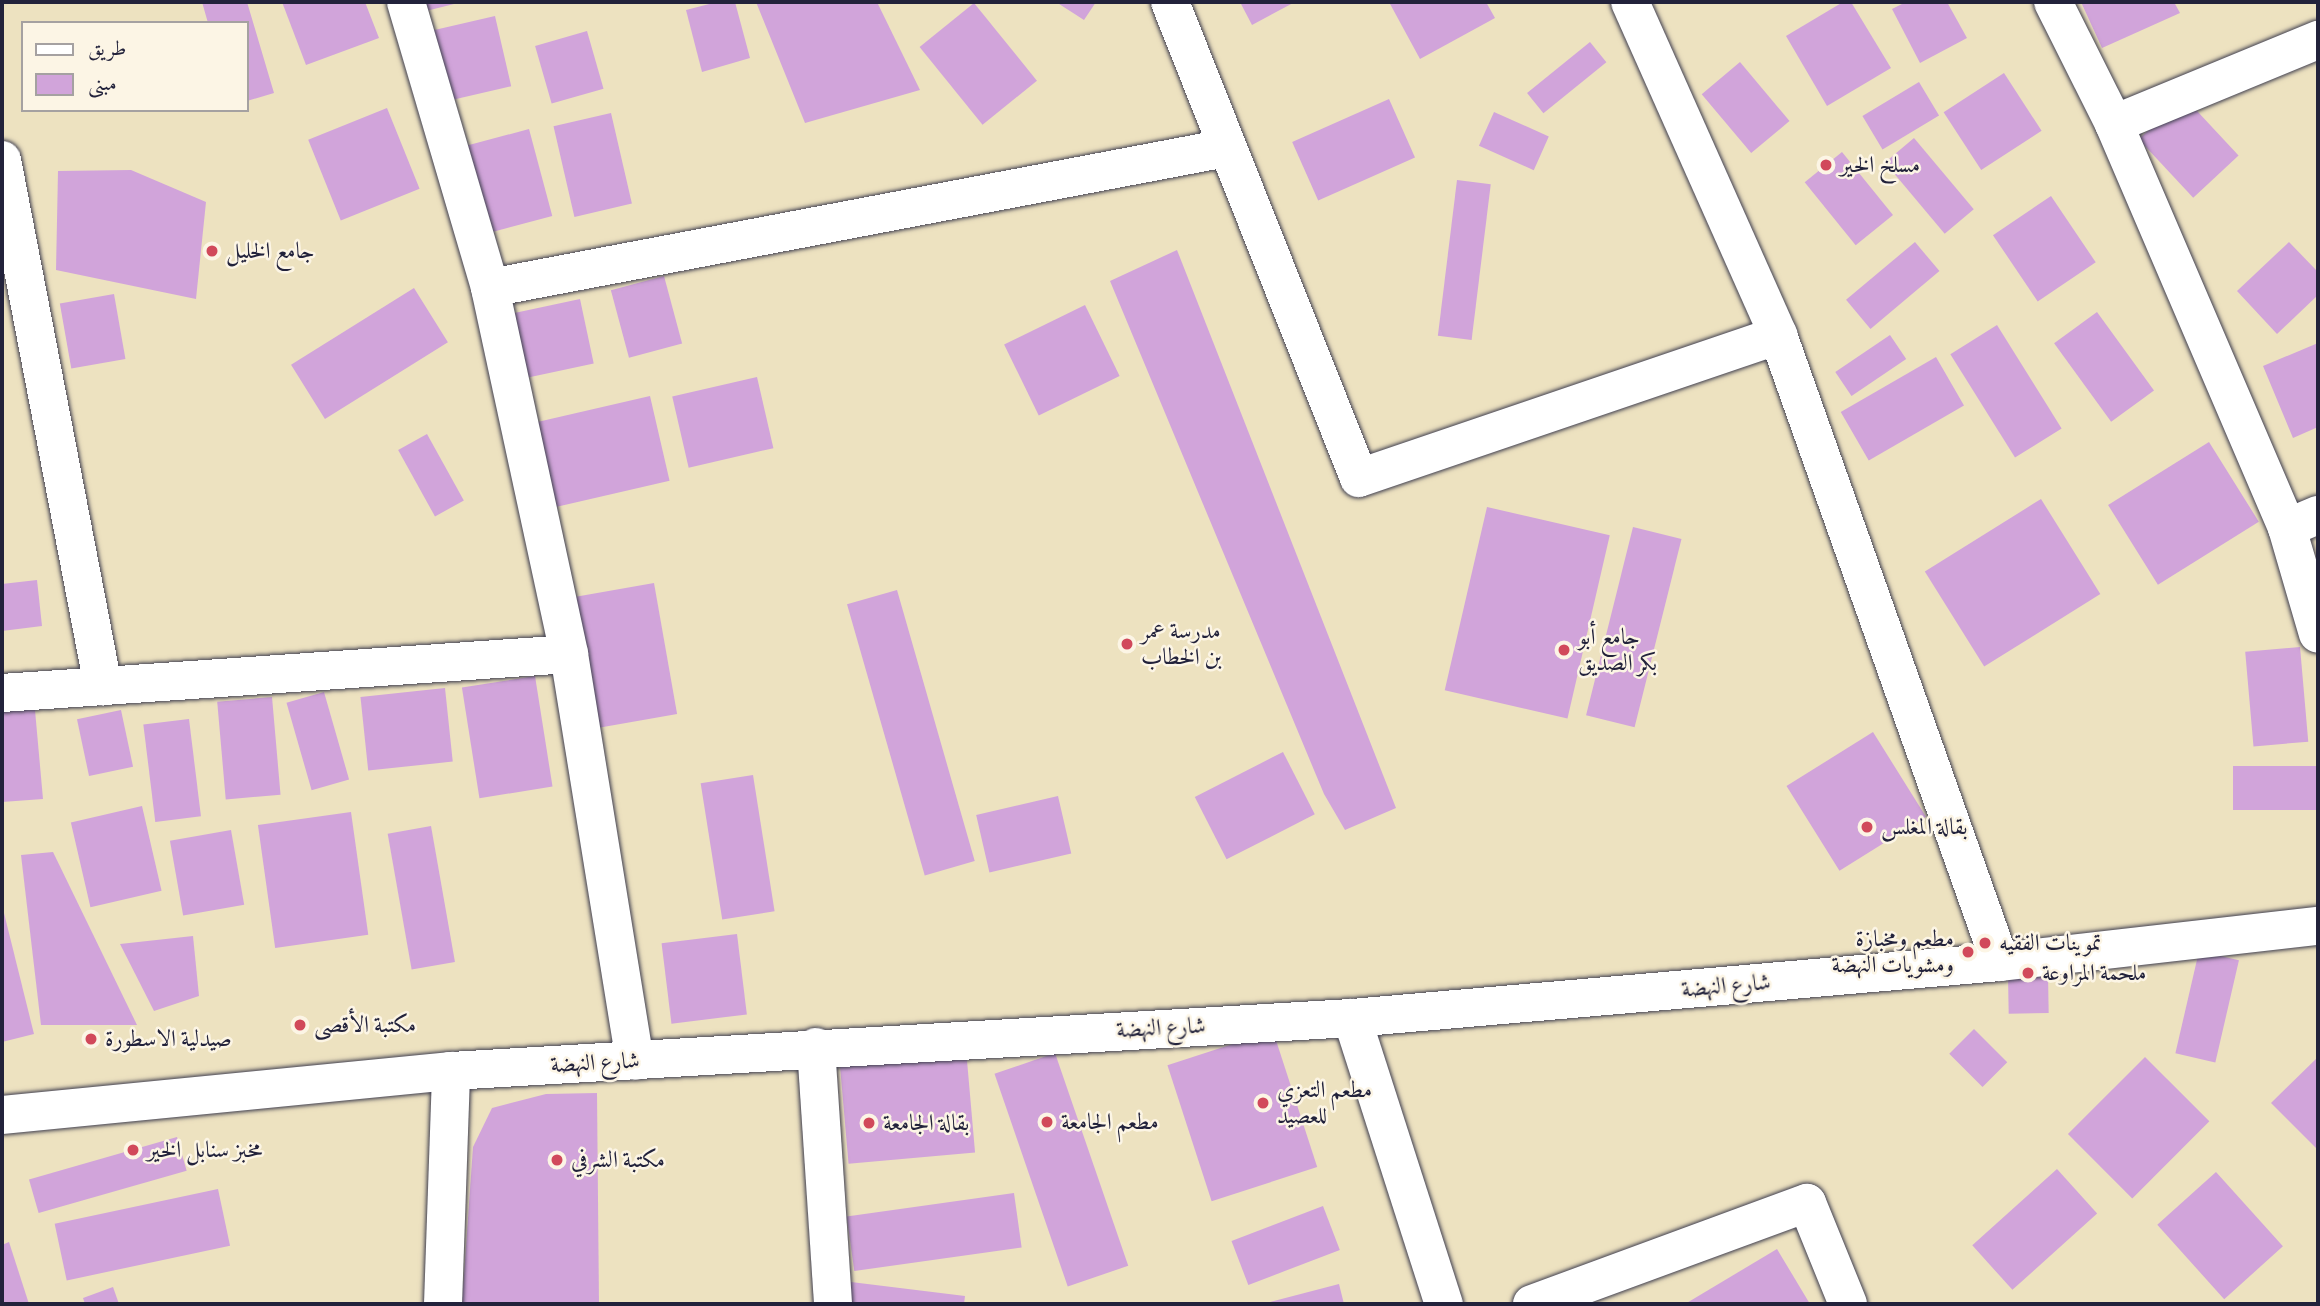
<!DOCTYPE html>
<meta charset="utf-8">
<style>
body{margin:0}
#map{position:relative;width:2320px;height:1306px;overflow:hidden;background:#ede2c0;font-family:"Libre Bodoni",Amiri,serif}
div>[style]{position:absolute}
.building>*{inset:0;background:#d1a4da;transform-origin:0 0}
.roads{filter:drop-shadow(0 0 2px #403f4f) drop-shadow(0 0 2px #403f4f)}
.minor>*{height:38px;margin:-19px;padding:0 19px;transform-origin:19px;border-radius:19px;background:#fff}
.dots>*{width:19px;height:19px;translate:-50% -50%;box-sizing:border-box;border:4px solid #fcf5e5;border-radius:50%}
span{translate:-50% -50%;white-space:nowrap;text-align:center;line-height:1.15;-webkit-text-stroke:5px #fcf5e5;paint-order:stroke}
.poi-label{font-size:23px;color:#22223b}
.left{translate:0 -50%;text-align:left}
.right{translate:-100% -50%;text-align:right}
.street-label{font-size:23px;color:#22223b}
.frame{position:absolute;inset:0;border:4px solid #22223b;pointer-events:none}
.legend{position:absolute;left:21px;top:21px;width:228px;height:91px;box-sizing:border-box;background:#fcf5e5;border:2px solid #a5a1a1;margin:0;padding:9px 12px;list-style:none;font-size:21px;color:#22223b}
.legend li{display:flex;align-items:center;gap:14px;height:35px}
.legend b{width:35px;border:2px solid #a5a1a1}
</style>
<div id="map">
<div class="building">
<i style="clip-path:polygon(202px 2px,247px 2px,274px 93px,247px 101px,247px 23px,208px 23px)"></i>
<i style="clip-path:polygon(282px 2px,365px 2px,379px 38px,306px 65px)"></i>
<i style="clip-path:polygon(423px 2px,458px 2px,458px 3px,426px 11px)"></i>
<i style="clip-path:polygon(717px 2px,735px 2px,750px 58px,702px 72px,686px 10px)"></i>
<i style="clip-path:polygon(756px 2px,877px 2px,920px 90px,805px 123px)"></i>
<i style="clip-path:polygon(1056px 2px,1096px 2px,1084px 20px)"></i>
<i style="clip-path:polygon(1240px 2px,1295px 2px,1252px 25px)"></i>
<i style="clip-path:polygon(1389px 2px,1486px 2px,1495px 18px,1420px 59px)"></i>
<i style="clip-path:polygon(1843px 2px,1851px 2px,1891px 68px,1827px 106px,1786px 36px)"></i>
<i style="clip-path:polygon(1906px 2px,1947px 2px,1967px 38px,1920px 63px,1892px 9px)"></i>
<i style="clip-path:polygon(2081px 2px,2174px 2px,2180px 13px,2102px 48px)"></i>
<i style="left:974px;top:3px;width:100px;height:70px;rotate:51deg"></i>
<i style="left:495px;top:16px;width:72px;height:71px;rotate:77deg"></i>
<i style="left:587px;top:31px;width:60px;height:54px;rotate:74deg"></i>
<i style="left:1590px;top:42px;width:26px;height:81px;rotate:51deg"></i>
<i style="left:1740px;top:62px;width:77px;height:50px;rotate:50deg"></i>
<i style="left:2004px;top:73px;width:69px;height:72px;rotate:57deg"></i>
<i style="left:1919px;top:82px;width:39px;height:66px;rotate:59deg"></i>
<i style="left:2184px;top:97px;width:80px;height:62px;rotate:47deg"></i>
<i style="left:1389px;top:99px;width:64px;height:106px;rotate:66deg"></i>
<i style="left:387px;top:108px;width:87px;height:85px;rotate:68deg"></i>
<i style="left:1494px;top:112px;width:60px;height:37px;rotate:24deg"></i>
<i style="left:611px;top:113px;width:93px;height:59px;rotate:77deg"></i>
<i style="left:529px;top:129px;width:90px;height:65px;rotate:75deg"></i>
<i style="left:1914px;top:138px;width:93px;height:38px;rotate:50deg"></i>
<i style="left:1842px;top:152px;width:81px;height:48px;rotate:51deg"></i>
<i style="clip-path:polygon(131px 170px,206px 202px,196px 299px,56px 270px,58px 171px)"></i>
<i style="left:1457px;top:180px;width:34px;height:157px;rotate:7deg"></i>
<i style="left:2051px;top:196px;width:80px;height:70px;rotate:56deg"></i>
<i style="left:1915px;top:242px;width:38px;height:90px;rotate:50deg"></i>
<i style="clip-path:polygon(2289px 242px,2318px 272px,2318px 295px,2277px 334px,2237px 291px)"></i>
<i style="clip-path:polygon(1177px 250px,1396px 808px,1345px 830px,1324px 794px,1110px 281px)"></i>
<i style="left:664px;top:276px;width:70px;height:55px;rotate:75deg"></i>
<i style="left:414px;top:288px;width:64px;height:145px;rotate:58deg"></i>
<i style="left:114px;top:294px;width:66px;height:55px;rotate:80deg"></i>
<i style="left:580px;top:299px;width:66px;height:67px;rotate:78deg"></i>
<i style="left:1085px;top:305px;width:79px;height:90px;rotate:64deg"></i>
<i style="left:2097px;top:312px;width:97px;height:53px;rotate:54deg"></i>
<i style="left:1997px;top:325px;width:122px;height:55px;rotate:58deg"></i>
<i style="left:1890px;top:335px;width:29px;height:66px;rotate:56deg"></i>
<i style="clip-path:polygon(2318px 343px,2318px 427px,2293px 438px,2263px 366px)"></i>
<i style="left:1936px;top:357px;width:56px;height:110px;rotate:60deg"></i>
<i style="left:757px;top:377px;width:73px;height:87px;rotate:77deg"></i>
<i style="left:650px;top:396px;width:87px;height:120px;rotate:77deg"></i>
<i style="left:427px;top:434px;width:76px;height:33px;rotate:61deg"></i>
<i style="left:2209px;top:442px;width:94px;height:119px;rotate:58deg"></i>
<i style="left:2041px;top:499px;width:112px;height:137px;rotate:58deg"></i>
<i style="left:1487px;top:507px;width:126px;height:188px;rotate:13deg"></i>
<i style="left:1633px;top:527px;width:50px;height:194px;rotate:14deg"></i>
<i style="clip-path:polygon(37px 580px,42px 626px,2px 631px,2px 584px)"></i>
<i style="left:654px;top:583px;width:133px;height:88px;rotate:80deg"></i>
<i style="left:897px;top:590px;width:282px;height:52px;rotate:74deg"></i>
<i style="left:2300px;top:647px;width:95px;height:55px;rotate:85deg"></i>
<i style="left:535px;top:676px;width:112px;height:74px;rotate:81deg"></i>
<i style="left:445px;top:688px;width:74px;height:85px;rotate:84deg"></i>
<i style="left:324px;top:692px;width:91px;height:39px;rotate:74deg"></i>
<i style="left:272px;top:697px;width:98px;height:55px;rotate:85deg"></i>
<i style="clip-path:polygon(34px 699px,43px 799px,2px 802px,2px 702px)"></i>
<i style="left:121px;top:710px;width:58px;height:45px;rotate:78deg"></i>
<i style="left:189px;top:719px;width:98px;height:46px;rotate:83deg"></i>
<i style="left:1873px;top:732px;width:100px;height:102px;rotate:58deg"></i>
<i style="left:1283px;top:752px;width:70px;height:99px;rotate:63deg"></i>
<i style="left:2318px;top:766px;width:44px;height:85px;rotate:90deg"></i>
<i style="left:753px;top:775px;width:138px;height:53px;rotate:81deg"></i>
<i style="left:1058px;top:796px;width:59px;height:84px;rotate:77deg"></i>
<i style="left:142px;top:806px;width:87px;height:73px;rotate:77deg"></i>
<i style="left:351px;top:812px;width:124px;height:94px;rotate:82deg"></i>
<i style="left:431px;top:826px;width:138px;height:44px;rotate:80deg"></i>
<i style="left:231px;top:830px;width:76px;height:62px;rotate:80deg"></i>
<i style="clip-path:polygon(53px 852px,137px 1025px,41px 1025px,21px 855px)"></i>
<i style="clip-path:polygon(3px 909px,34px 1034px,2px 1042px,2px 910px)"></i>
<i style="left:737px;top:934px;width:81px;height:76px;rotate:83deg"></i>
<i style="clip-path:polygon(193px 936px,199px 996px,154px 1011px,120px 944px)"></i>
<i style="left:2199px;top:951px;width:41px;height:105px;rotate:13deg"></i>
<i style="left:2048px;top:974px;width:39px;height:40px;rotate:89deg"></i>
<i style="left:1974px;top:1029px;width:47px;height:35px;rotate:45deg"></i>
<i style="left:1273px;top:1031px;width:143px;height:111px;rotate:72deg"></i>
<i style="left:966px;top:1049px;width:104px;height:127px;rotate:85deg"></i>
<i style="left:1055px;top:1053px;width:225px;height:64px;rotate:71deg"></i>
<i style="left:2145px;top:1057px;width:91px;height:109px;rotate:45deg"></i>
<i style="clip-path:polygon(2318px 1057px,2318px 1150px,2271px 1103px)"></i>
<i style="clip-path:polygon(597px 1093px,599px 1304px,462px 1304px,473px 1147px,492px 1108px,546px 1094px)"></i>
<i style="left:177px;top:1137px;width:35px;height:154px;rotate:74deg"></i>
<i style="left:2057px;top:1169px;width:60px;height:114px;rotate:48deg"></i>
<i style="left:2216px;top:1172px;width:100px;height:79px;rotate:48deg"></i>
<i style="left:218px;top:1189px;width:58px;height:167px;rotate:78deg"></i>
<i style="left:1014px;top:1193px;width:55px;height:169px;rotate:82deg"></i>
<i style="left:1323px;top:1206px;width:47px;height:98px;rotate:69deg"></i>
<i style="clip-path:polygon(9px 1242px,29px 1304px,2px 1304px,2px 1245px)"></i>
<i style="clip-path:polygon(1777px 1249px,1810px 1304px,1685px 1304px)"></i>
<i style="clip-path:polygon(851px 1282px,965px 1296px,964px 1304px,848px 1304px)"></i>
<i style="clip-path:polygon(1339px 1284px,1344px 1304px,1266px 1304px,1266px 1303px)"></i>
<i style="clip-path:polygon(113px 1287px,119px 1304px,85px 1304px,83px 1298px)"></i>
</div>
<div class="roads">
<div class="minor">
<i style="left:406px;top:2px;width:298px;rotate:73.6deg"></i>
<i style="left:490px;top:288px;width:374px;rotate:77.8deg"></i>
<i style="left:569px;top:654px;width:412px;rotate:80.8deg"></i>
<i style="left:1170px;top:2px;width:512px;rotate:68.34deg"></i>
<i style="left:1359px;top:478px;width:443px;rotate:-18.8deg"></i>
<i style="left:1630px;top:2px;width:364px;rotate:66deg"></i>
<i style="left:1778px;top:335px;width:665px;rotate:70.5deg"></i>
<i style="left:2053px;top:2px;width:136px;rotate:63.4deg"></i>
<i style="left:2114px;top:124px;width:439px;rotate:66.8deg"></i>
<i style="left:2287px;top:528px;width:110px;rotate:73.7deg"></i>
<i style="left:2114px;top:124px;width:221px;rotate:-22.4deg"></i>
<i style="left:2px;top:160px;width:536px;rotate:79.13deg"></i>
<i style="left:490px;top:288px;width:749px;rotate:-10.77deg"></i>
<i style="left:2287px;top:528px;width:34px;rotate:-23deg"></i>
<i style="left:2px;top:693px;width:568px;rotate:-3.93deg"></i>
<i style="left:1352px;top:1018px;width:300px;rotate:72.2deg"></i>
<i style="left:816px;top:1047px;width:258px;rotate:86.2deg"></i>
<i style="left:2px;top:1115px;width:451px;rotate:-5.6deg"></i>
<i style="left:451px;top:1071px;width:903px;rotate:-3.37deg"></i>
<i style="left:1352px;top:1018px;width:650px;rotate:-4.94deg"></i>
<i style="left:2000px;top:962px;width:320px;rotate:-6.5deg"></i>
<i style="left:443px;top:1304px;width:233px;rotate:-88deg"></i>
<i style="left:1532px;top:1304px;width:293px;rotate:-20.2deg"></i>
<i style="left:1807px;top:1203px;width:109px;rotate:67.9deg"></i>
</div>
</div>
<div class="dots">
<i style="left:1826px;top:165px;background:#d1495b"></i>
<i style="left:212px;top:251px;background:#d1495b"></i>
<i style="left:1127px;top:644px;background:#d1495b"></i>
<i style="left:1564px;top:650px;background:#d1495b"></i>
<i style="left:1867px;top:827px;background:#d1495b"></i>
<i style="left:1985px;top:943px;background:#d1495b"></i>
<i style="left:1968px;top:952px;background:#d1495b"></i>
<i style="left:2028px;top:973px;background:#d1495b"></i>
<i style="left:300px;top:1025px;background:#d1495b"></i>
<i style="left:91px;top:1039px;background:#d1495b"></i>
<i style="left:1263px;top:1103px;background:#d1495b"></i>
<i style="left:1047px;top:1122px;background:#d1495b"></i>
<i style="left:869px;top:1123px;background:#d1495b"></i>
<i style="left:133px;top:1150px;background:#d1495b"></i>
<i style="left:557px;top:1160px;background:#d1495b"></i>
</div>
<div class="poi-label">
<span class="left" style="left:1840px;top:165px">مسلخ الخير</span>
<span class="left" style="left:226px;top:251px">جامع الخليل</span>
<span class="left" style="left:1141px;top:644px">مدرسة عمر<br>بن الخطاب</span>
<span class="left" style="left:1578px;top:650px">جامع أبو<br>بكر الصديق</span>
<span class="left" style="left:1881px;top:827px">بقالة المغلس</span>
<span class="right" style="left:1954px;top:952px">مطعم ومخبازة<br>ومشويات النهضة</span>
<span class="left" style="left:1999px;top:943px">تموينات الفقيه</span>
<span class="left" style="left:2042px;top:973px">ملحمة المراوعة</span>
<span class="left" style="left:314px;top:1025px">مكتبة الأقصى</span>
<span class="left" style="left:105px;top:1039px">صيدلية الاسطورة</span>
<span class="left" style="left:1277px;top:1103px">مطعم التعزي<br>للعصيد</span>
<span class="left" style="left:1061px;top:1122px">مطعم الجامعة</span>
<span class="left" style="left:883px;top:1123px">بقالة الجامعة</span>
<span class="left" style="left:147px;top:1150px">مخبز سنابل الخير</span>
<span class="left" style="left:571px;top:1160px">مكتبة الشرفي</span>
</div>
<div class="street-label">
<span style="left:1726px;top:986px;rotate:-5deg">شارع النهضة</span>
<span style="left:1161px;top:1028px;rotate:-3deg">شارع النهضة</span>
<span style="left:595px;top:1063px;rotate:-3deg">شارع النهضة</span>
</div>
<div class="frame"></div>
<ul class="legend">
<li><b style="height:9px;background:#fff"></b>طريق</li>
<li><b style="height:19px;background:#d1a4da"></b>مبنى</li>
</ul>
</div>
